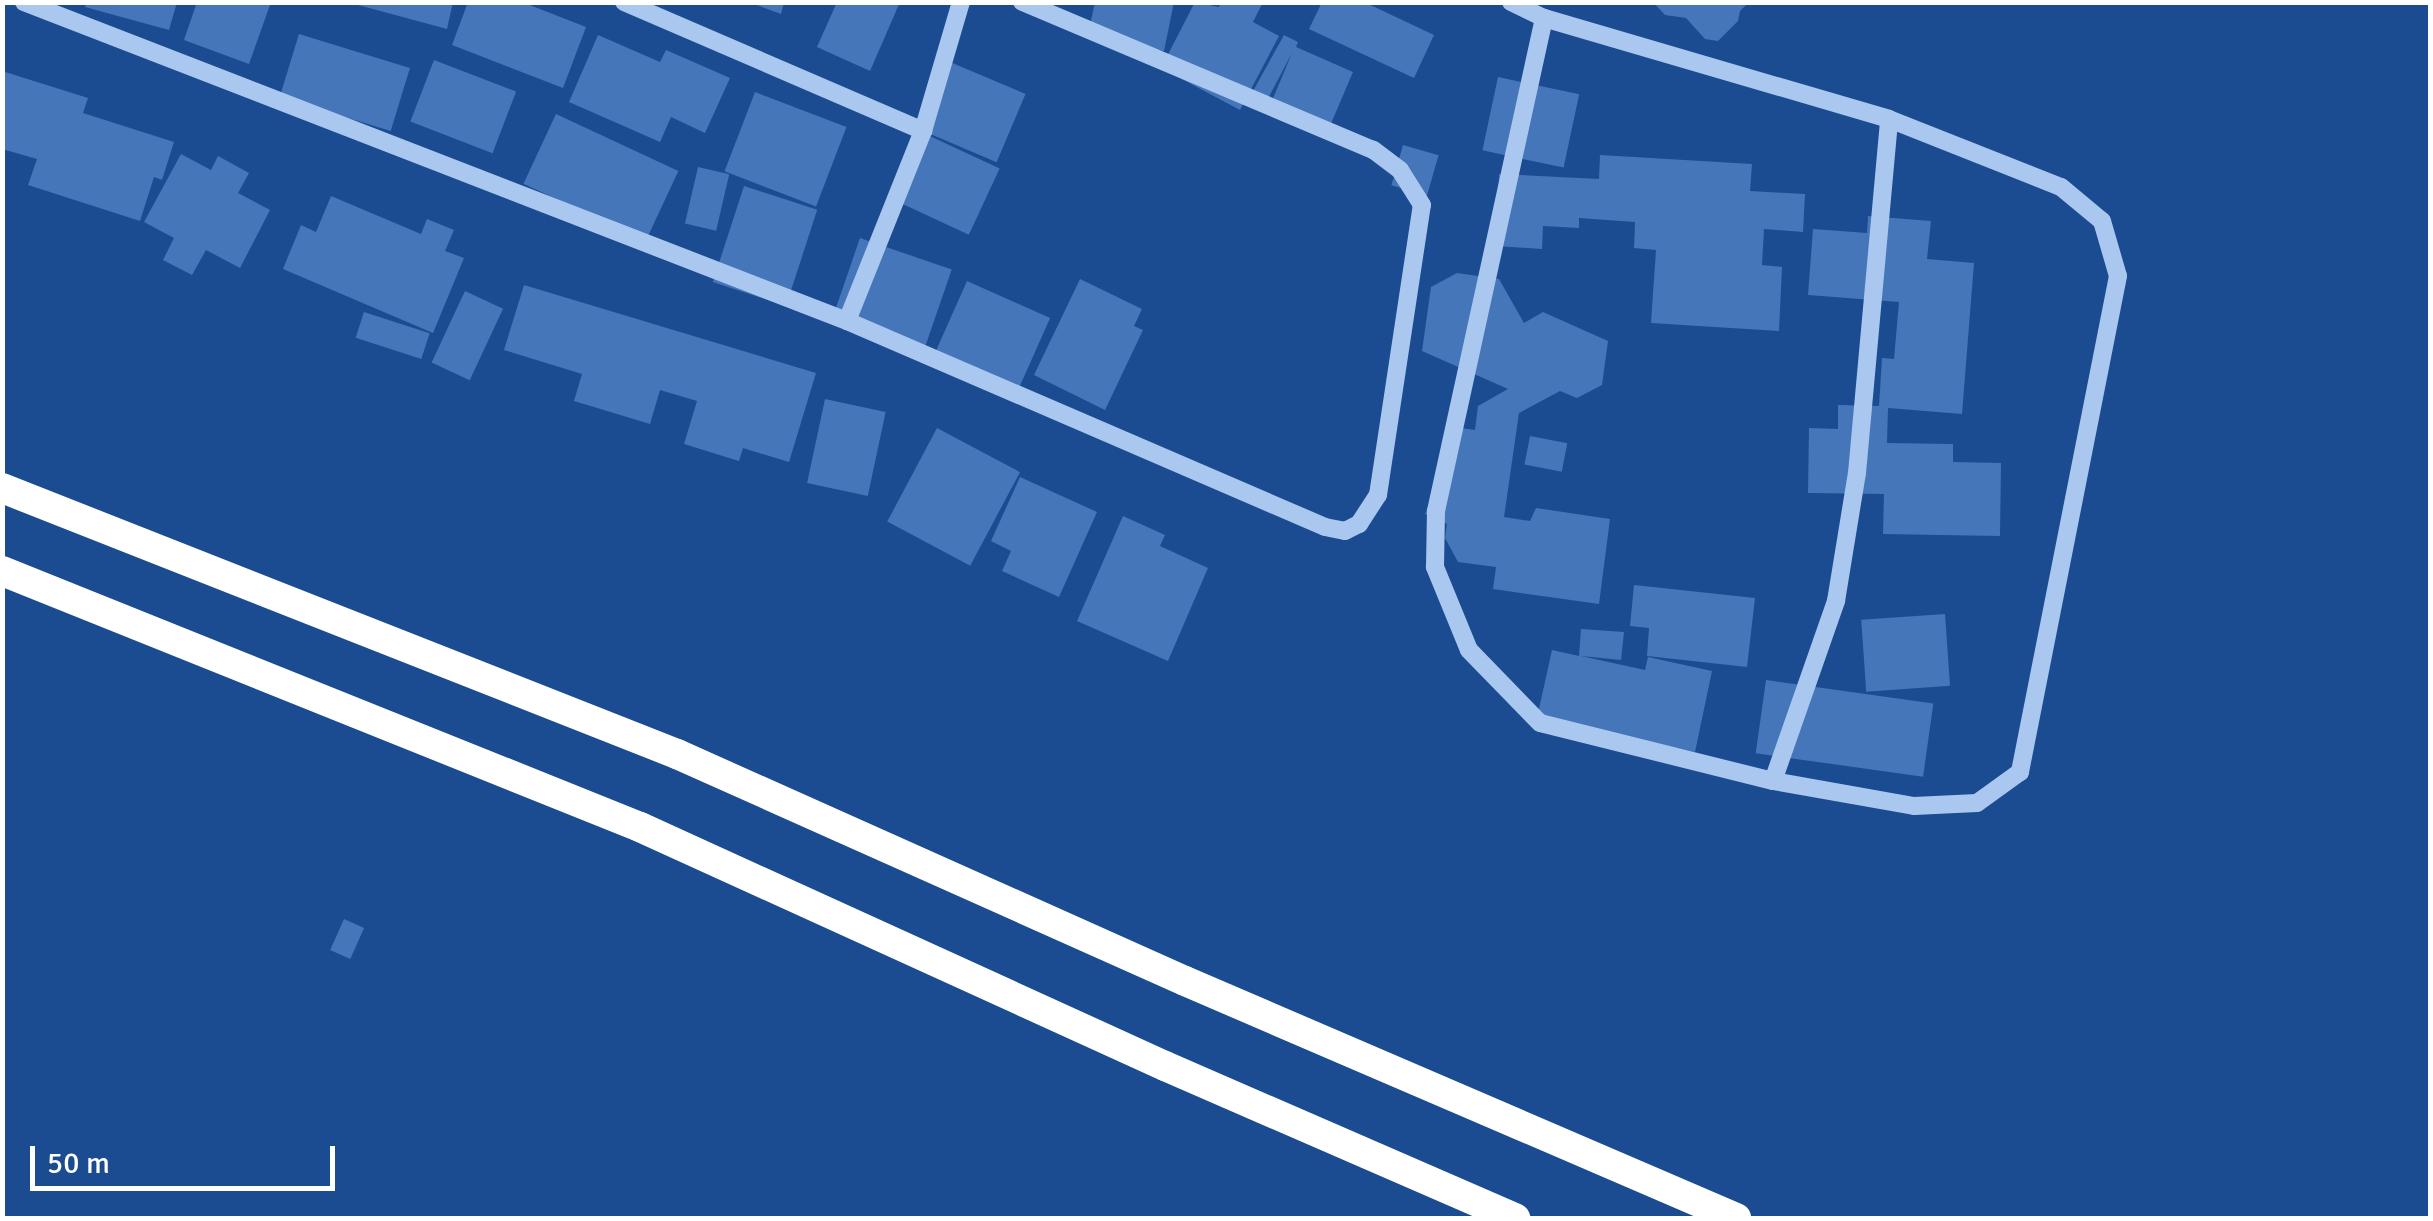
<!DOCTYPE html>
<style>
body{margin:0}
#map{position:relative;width:2433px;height:1221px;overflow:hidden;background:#1b4c91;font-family:Signika,sans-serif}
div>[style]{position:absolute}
.building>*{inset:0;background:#4476b9;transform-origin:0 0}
.minor>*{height:18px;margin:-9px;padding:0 9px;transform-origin:9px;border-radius:9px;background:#aac8ef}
.highway>*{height:30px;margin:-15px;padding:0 15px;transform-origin:15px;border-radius:15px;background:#fff}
span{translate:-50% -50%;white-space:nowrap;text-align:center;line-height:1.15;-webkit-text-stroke:10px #1b4c91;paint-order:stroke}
.frame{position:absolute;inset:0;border:5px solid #fff;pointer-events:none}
.scale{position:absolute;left:30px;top:1146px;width:305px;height:45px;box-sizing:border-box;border:5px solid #fff;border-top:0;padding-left:12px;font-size:30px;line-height:35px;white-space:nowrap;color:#fff;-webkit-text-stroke:8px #1b4c91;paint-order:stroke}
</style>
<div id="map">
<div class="building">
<i style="clip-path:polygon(87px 2px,177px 2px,169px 30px,85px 7px)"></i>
<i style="clip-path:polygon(197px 2px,271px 2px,249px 64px,184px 40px)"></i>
<i style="clip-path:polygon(347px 2px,453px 2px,447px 29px)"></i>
<i style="clip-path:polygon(468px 2px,522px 2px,586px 27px,563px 88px,452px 45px)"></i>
<i style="clip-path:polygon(749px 2px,784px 2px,781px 14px)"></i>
<i style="clip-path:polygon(837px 2px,900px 2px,870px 71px,817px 47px)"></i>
<i style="clip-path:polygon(1095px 2px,1174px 2px,1164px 51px,1088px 35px)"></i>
<i style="clip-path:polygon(1195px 2px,1219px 7px,1221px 2px,1263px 2px,1253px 22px,1279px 36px,1240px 110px,1161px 68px)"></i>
<i style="clip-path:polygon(1322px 2px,1364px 2px,1434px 35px,1414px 78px,1309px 29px)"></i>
<i style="clip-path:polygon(1653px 2px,1749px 2px,1740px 11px,1738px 21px,1718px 41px,1705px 39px,1686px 18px,1665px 15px)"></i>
<i style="left:299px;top:34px;width:116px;height:66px;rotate:17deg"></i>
<i style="clip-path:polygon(598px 35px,660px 62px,666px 50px,730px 78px,705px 133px,671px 117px,660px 142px,569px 102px)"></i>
<i style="clip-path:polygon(1284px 35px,1298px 42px,1296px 47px,1353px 72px,1327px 133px,1269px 108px,1292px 53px,1262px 110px,1247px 102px)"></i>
<i style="left:434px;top:60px;width:88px;height:66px;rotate:21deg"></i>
<i style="left:950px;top:62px;width:82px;height:74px;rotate:23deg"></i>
<i style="clip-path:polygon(2px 71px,88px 98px,83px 113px,174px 142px,162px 180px,154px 177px,140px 221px,28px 185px,37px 159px,2px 149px)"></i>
<i style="left:1498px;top:77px;width:83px;height:75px;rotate:12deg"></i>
<i style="left:755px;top:92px;width:98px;height:85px;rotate:21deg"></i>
<i style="left:556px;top:114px;width:135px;height:77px;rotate:25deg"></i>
<i style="left:919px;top:131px;width:89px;height:73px;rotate:25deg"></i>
<i style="left:1403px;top:145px;width:37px;height:42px;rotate:16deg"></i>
<i style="clip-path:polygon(181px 154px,211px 170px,218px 156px,249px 173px,238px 193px,270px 210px,240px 268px,206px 250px,192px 275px,163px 260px,174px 238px,144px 222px)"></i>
<i style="clip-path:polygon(1600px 155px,1752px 164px,1750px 191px,1805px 194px,1803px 232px,1764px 229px,1762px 265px,1782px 267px,1779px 331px,1651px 323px,1656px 250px,1634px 248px,1635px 222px,1579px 218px,1579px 228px,1543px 226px,1542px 249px,1496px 246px,1499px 174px,1599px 179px)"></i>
<i style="left:698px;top:167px;width:32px;height:58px;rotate:13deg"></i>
<i style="left:744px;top:186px;width:77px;height:101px;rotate:18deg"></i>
<i style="clip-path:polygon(331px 196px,421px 234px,427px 219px,454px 230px,445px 251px,464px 258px,433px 333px,283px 269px,301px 225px,316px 232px)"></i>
<i style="clip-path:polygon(1868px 216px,1931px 221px,1927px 259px,1974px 263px,1962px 414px,1888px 408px,1887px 443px,1953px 444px,1953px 462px,2001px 463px,2000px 536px,1883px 534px,1884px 494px,1808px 493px,1809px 428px,1838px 429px,1838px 405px,1879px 406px,1882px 358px,1894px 359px,1899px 302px,1808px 295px,1813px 229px,1867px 233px)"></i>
<i style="left:860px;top:238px;width:97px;height:88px;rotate:19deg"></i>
<i style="clip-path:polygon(1457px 273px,1499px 279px,1524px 323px,1543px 312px,1608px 341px,1602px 385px,1577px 398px,1560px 391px,1519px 413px,1504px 517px,1530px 521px,1536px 508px,1610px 519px,1599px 604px,1493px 589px,1496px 567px,1458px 562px,1445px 538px,1447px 524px,1425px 514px,1440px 479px,1448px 426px,1475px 430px,1478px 406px,1508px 389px,1422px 351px,1431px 287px)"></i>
<i style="clip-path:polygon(1080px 279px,1142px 309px,1134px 326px,1143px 330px,1105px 410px,1034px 375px)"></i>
<i style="left:967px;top:281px;width:91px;height:79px;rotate:24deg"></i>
<i style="clip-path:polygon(524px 285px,816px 373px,789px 462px,743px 448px,739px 461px,684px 444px,697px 401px,660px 390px,650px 424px,574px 401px,582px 374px,504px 350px)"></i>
<i style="left:465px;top:291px;width:42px;height:79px;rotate:25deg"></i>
<i style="left:364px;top:312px;width:69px;height:27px;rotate:18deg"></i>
<i style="left:825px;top:399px;width:62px;height:86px;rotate:12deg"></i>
<i style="left:937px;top:428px;width:94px;height:106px;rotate:28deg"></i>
<i style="left:1530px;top:436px;width:38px;height:29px;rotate:11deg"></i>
<i style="clip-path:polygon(1020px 477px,1097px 512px,1059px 597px,1002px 571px,1011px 551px,991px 541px)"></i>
<i style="clip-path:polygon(1123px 516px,1165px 535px,1160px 546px,1208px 568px,1168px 661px,1077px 621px)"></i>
<i style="clip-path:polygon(1634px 585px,1755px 598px,1747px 667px,1647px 656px,1649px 628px,1630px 626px)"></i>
<i style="left:1945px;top:614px;width:72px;height:84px;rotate:86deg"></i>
<i style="clip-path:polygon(1581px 629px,1624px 632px,1621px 660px,1581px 656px,1645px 670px,1648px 657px,1712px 671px,1695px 752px,1537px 718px,1552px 650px,1579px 656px)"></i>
<i style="left:1766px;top:680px;width:169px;height:74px;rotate:8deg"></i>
<i style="left:344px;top:919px;width:22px;height:34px;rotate:24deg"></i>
</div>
<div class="minor">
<i style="left:24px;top:2px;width:883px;rotate:21.19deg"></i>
<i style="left:847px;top:321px;width:520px;rotate:23.31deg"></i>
<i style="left:1325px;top:527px;width:20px;rotate:11deg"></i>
<i style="left:1345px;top:531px;width:16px;rotate:-27deg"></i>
<i style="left:1359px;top:524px;width:35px;rotate:-57deg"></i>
<i style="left:1378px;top:495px;width:293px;rotate:-81.4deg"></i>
<i style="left:1422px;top:205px;width:41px;rotate:-122.2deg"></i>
<i style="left:1400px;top:170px;width:34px;rotate:-143deg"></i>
<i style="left:1373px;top:150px;width:381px;rotate:-157.1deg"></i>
<i style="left:624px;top:2px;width:326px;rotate:23.3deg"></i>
<i style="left:1511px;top:2px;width:37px;rotate:26deg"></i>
<i style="left:1544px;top:18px;width:359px;rotate:16.3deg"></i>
<i style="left:1889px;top:119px;width:185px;rotate:21.6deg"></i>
<i style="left:2061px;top:187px;width:53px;rotate:39.7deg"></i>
<i style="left:2102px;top:221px;width:57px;rotate:73.8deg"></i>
<i style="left:2118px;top:276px;width:506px;rotate:101.18deg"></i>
<i style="left:2020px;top:772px;width:53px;rotate:144.2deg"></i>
<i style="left:1977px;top:803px;width:63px;rotate:177.3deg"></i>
<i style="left:1914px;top:806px;width:143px;rotate:-169.9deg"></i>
<i style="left:1773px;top:781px;width:240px;rotate:-166deg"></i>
<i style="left:1540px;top:723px;width:102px;rotate:-134.2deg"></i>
<i style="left:1469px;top:650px;width:90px;rotate:-112.3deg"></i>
<i style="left:1435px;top:567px;width:56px;rotate:-89deg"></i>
<i style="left:1436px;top:511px;width:505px;rotate:-77.64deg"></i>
<i style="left:847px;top:321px;width:205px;rotate:-68.2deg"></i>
<i style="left:923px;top:131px;width:134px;rotate:-73.6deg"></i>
<i style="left:1773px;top:781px;width:191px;rotate:-70.7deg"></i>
<i style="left:1836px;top:601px;width:130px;rotate:-80.7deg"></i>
<i style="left:1857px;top:473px;width:355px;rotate:-84.8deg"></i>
</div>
<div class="highway">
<i style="left:2px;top:488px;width:726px;rotate:21.51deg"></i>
<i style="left:677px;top:754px;width:556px;rotate:24.08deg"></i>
<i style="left:1185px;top:981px;width:600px;rotate:23.27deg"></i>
<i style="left:2px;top:571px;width:687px;rotate:21.86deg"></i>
<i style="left:640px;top:827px;width:577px;rotate:24.48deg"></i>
<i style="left:1165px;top:1066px;width:382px;rotate:23.5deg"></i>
</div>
<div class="frame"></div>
<div class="scale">50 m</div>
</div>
